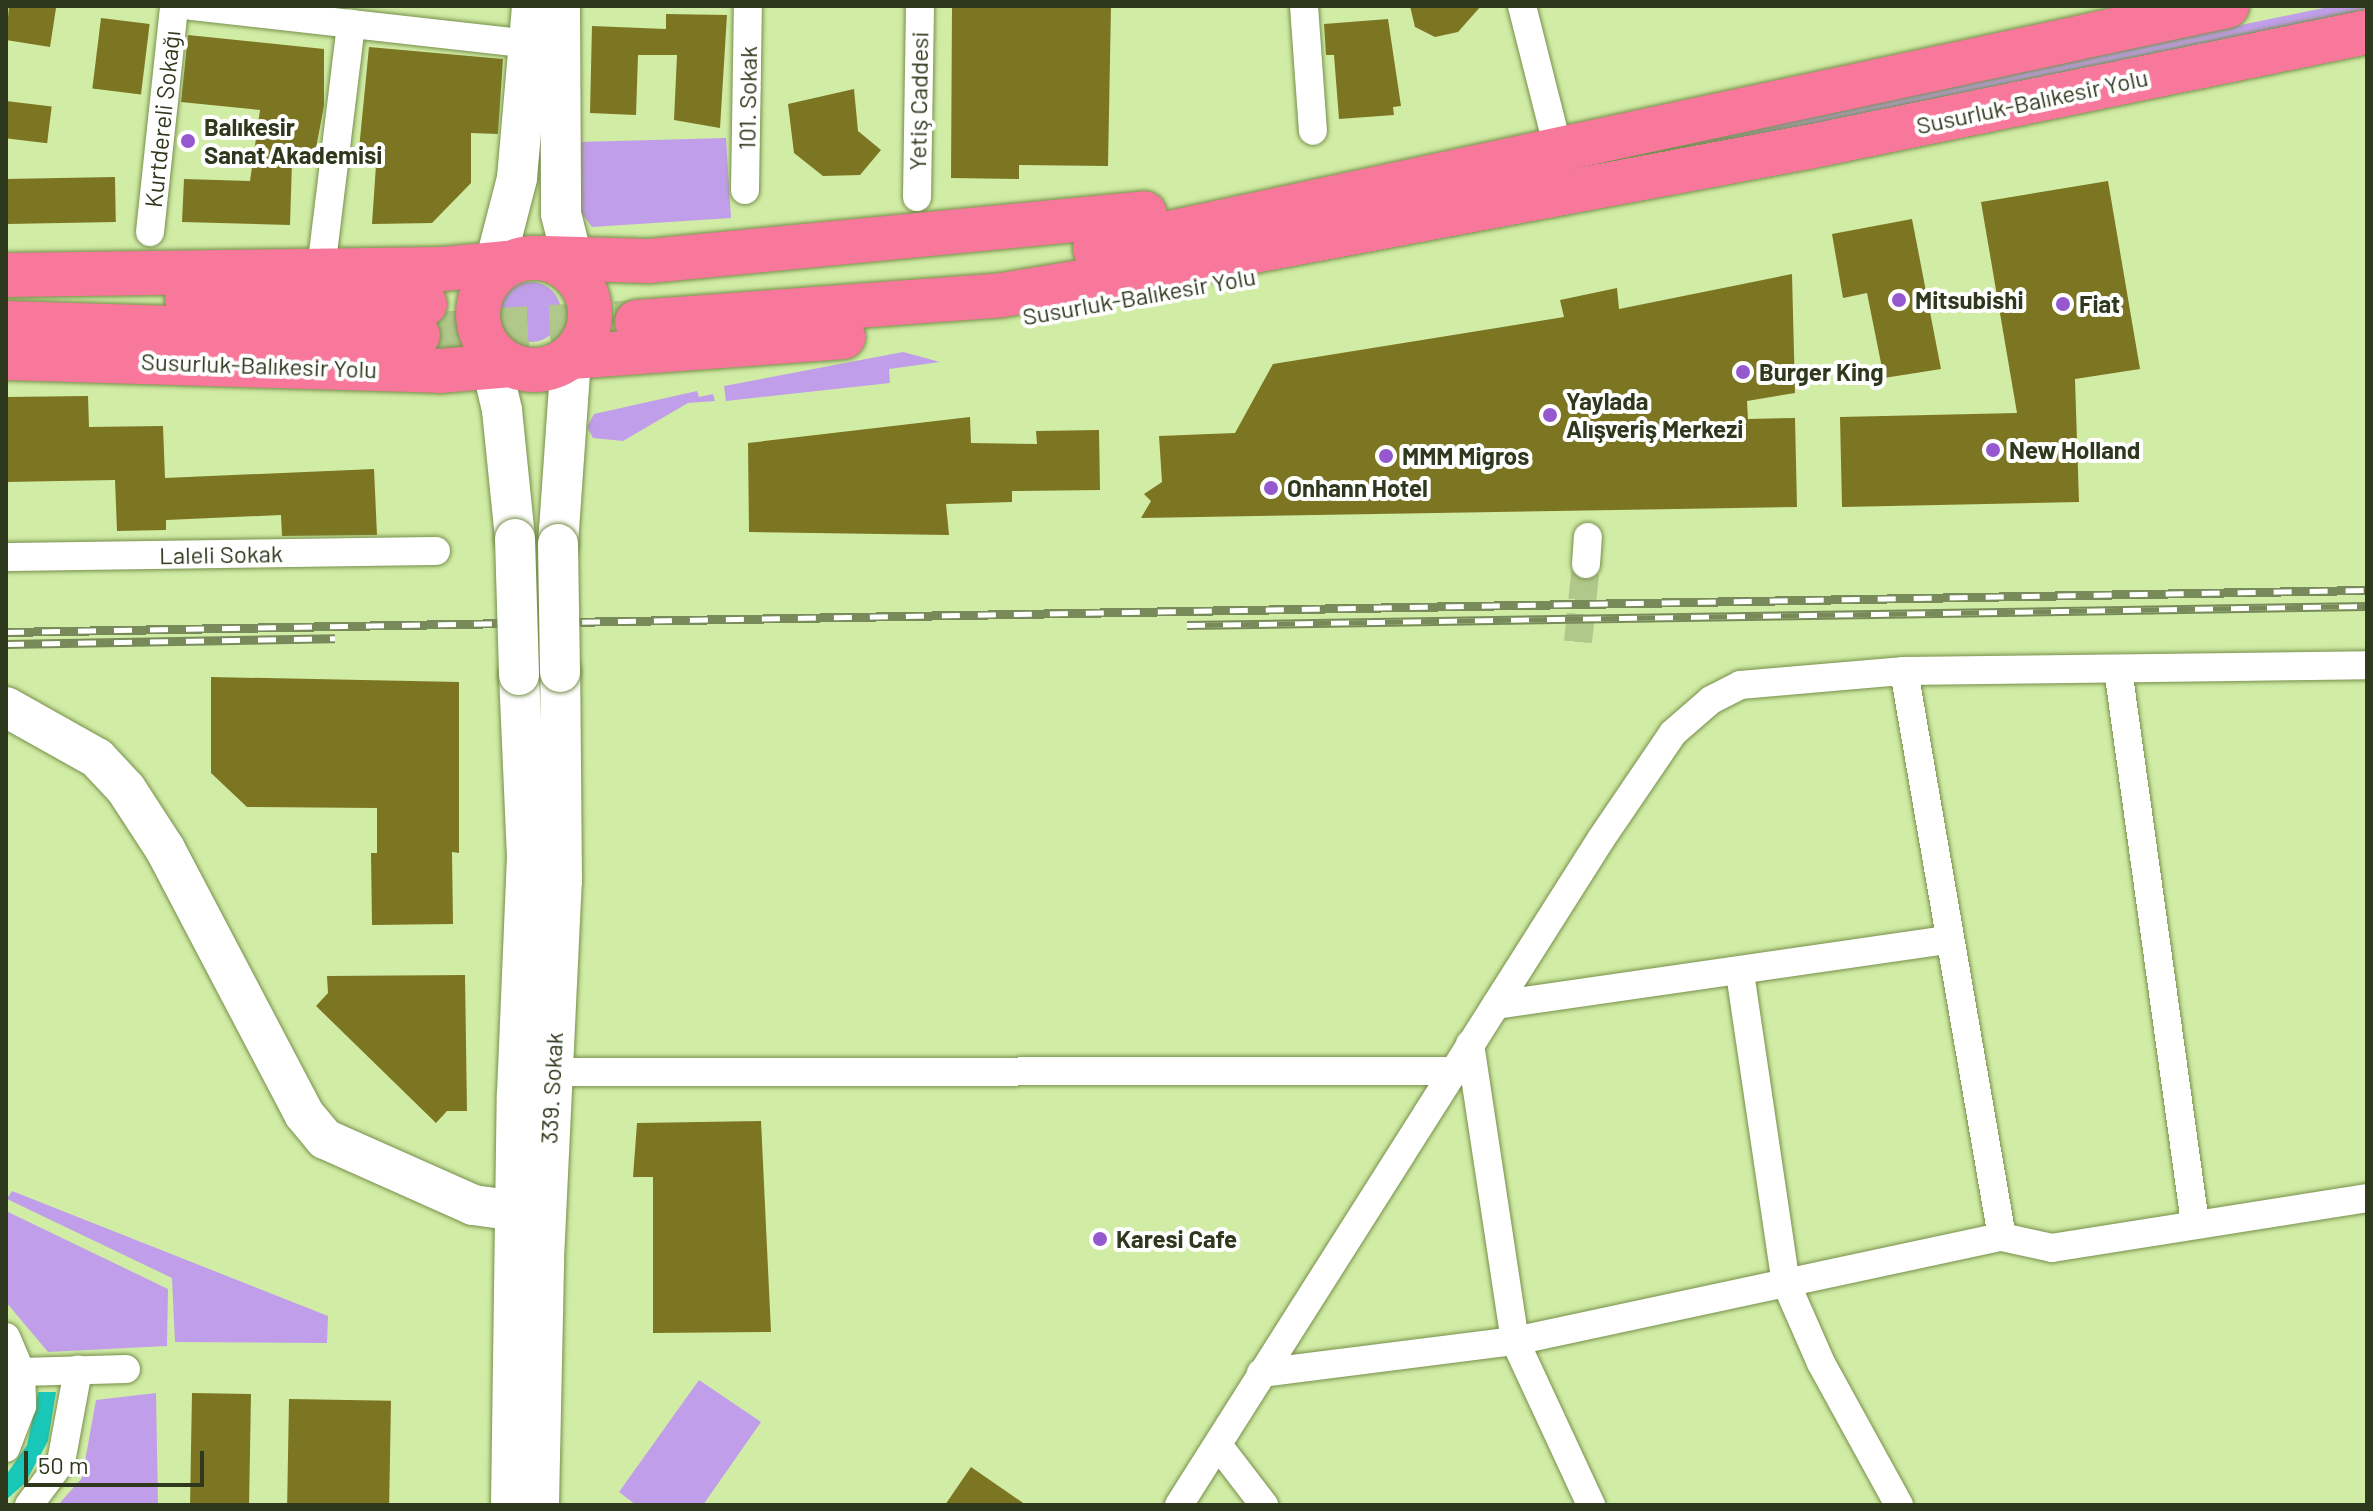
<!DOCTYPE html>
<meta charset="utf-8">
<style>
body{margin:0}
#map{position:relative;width:2373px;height:1511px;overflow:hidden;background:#d1eca5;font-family:Barlow,sans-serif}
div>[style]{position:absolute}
.green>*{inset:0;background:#c19eea}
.round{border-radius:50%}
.water>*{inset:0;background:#19c8b9}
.building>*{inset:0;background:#7c7622;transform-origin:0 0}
.street-tunnel>*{height:28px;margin-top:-14px;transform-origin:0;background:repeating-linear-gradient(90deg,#b0c88a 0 28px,transparent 0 42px)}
.highway-tunnel>*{height:44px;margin-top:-22px;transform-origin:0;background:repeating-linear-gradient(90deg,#b0c88a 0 44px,transparent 0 66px)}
.roads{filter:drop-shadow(0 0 2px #778f4b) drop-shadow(0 0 2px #778f4b)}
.street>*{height:28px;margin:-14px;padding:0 14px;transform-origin:14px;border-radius:14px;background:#fff}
.secondary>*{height:40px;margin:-20px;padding:0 20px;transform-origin:20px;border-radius:20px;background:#fff}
.highway>*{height:44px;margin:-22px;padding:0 22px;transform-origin:22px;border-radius:22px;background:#f7789a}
.highway>.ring{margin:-22px;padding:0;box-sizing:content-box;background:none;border:44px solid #f7789a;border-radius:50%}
.rail>*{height:9px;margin-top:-4.5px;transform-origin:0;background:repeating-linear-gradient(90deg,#fff 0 18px,#788a5a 0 36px);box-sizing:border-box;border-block:2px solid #788a5a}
.bridges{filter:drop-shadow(0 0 2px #778f4b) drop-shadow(0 0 2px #778f4b)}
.secondary-bridge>*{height:40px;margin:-20px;padding:0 20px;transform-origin:20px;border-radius:20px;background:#fff}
.dots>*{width:22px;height:22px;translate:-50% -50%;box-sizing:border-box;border:4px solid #fff;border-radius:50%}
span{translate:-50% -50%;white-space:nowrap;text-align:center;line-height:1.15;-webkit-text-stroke:8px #fff;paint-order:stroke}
.street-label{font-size:24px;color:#2e381c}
.poi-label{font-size:24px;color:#2e381c;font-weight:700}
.left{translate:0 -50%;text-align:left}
.frame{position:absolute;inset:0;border:8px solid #2e381c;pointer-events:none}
.scale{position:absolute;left:24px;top:1451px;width:180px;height:36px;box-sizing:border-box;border:4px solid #2e381c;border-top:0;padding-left:10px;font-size:24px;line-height:28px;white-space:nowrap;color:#2e381c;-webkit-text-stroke:6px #fff;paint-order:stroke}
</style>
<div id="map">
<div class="green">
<i style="clip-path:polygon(2333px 6px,2367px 6px,2367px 12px,1585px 170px,1425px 193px)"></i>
<i style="clip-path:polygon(726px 138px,731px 218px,592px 227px,579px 210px,579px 142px)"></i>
<i class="round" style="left:501px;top:282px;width:60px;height:60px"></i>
<i style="clip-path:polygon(903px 352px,940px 362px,889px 369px,890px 383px,726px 401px,724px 386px)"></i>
<i style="clip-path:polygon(697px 391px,699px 397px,713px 394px,715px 401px,688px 403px,623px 441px,593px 438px,587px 427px,594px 414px)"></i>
<i style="clip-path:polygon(12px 1191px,328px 1316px,327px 1343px,175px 1342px,172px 1278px,7px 1199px)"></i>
<i style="clip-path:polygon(6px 1211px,168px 1289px,167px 1346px,48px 1352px,6px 1302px)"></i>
<i style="clip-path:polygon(699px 1380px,761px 1422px,703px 1505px,636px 1505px,619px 1492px)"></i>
<i style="clip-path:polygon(156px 1393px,158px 1505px,58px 1505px,82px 1478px,96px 1400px)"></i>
</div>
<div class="water">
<i style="clip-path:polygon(38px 1392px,56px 1392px,48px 1441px,25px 1483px,6px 1500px,6px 1475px,27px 1445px)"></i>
</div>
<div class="building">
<i style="clip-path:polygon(9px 6px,56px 8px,50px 47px,6px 40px)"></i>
<i style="clip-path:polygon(952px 6px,1111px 6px,1108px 166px,1019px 165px,1019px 179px,951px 178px)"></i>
<i style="clip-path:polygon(1410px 6px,1481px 6px,1458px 32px,1435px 37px,1415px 27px)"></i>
<i style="clip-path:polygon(666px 14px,727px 15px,720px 128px,674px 120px,677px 55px,638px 55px,636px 115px,590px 113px,592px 26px,666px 29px)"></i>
<i style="left:101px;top:18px;width:49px;height:71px;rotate:7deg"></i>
<i style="clip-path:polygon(1388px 19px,1401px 106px,1393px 107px,1394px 115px,1339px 119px,1334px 55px,1326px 55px,1324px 24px)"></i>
<i style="clip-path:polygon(188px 35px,324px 49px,324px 106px,313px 164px,292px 161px,290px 225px,182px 222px,184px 179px,250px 181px,260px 110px,181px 102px)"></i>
<i style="clip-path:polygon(369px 47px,503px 59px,498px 134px,471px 133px,471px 183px,432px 223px,372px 224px,377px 150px,359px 149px)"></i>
<i style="clip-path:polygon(854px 89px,858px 131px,881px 150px,860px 175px,823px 176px,794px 153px,788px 104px)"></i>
<i style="left:6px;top:101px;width:46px;height:37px;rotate:7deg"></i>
<i style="left:115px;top:177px;width:45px;height:109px;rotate:89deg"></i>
<i style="clip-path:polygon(2108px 181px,2140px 369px,2075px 379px,2079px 502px,1842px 507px,1840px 417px,2017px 413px,1981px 202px)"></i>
<i style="clip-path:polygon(1912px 219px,1941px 369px,1884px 378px,1867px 293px,1843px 298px,1832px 234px)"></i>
<i style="clip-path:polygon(1792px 274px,1795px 393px,1747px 401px,1748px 419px,1795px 418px,1797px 507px,1141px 518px,1151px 501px,1144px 494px,1162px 482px,1159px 436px,1235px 433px,1273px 364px,1564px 317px,1560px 300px,1617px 288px,1619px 309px)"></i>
<i style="clip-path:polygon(88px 396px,89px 427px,163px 426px,165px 478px,374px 469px,377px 535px,282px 536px,281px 515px,166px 520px,166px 530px,117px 531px,115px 480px,6px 482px,6px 397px)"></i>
<i style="clip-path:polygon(970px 417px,971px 443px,1037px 444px,1036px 431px,1099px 430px,1100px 490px,1012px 491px,1012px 502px,946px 504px,949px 535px,749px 532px,748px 443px)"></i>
<i style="clip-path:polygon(211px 677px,459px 682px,459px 853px,452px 852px,453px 924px,372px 925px,371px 853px,377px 853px,377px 808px,247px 807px,211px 773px)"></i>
<i style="clip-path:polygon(465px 975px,467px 1111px,447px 1111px,436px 1123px,316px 1006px,328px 993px,327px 976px)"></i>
<i style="clip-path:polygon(761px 1121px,771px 1332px,653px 1333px,653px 1177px,633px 1177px,637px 1123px)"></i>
<i style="left:192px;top:1393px;width:59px;height:112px;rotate:1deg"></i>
<i style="left:289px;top:1399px;width:102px;height:106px;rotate:1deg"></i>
<i style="clip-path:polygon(971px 1467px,1026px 1505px,945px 1505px)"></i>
</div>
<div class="street-tunnel">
<i style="left:1578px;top:642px;width:78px;rotate:-84.1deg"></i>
</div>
<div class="highway-tunnel">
<i style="left:418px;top:335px;width:219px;rotate:-3.4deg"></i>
</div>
<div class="roads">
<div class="street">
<i style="left:191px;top:6px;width:342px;rotate:6.4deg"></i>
<i style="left:1304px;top:6px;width:125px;rotate:85.9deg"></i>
<i style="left:1522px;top:6px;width:151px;rotate:75.8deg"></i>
<i style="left:745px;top:190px;width:184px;rotate:-89.1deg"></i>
<i style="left:917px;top:197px;width:191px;rotate:-89.1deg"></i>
<i style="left:150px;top:232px;width:227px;rotate:-83.9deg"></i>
<i style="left:323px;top:253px;width:231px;rotate:-83deg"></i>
<i style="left:6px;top:557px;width:430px;rotate:-0.8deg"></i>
<i style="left:1586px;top:564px;width:27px;rotate:-86deg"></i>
<i style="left:2118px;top:669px;width:559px;rotate:82.09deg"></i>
<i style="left:1904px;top:671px;width:574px;rotate:80.18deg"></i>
<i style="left:1740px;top:973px;width:313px;rotate:81.6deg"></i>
<i style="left:1786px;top:1283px;width:87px;rotate:66.4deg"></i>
<i style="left:1821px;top:1363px;width:162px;rotate:61.2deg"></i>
<i style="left:1496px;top:1005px;width:456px;rotate:-8.2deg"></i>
<i style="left:1470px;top:1044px;width:300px;rotate:81.4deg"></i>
<i style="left:1515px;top:1341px;width:181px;rotate:65.1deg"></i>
<i style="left:551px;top:1072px;width:902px;rotate:-0.06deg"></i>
<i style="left:6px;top:1337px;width:38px;rotate:67deg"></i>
<i style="left:21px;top:1372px;width:34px;rotate:88deg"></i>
<i style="left:22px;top:1406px;width:45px;rotate:110.9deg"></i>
<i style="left:21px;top:1372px;width:105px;rotate:-1.6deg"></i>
<i style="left:1261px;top:1373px;width:256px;rotate:-7.2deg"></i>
<i style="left:1515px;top:1341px;width:498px;rotate:-12.1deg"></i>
<i style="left:2002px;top:1237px;width:51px;rotate:12.4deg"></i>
<i style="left:2052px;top:1248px;width:319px;rotate:-9deg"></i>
<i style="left:1218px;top:1445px;width:76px;rotate:52.5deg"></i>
<i style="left:29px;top:1505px;width:54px;rotate:-53.3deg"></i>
<i style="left:61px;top:1462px;width:94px;rotate:-79.5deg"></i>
<i style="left:1179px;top:1505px;width:788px;rotate:-57.64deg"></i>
<i style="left:1601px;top:839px;width:128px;rotate:-55.8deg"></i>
<i style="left:1673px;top:733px;width:50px;rotate:-41deg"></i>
<i style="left:1711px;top:700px;width:33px;rotate:-27deg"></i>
<i style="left:1740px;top:685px;width:165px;rotate:-4.9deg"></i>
<i style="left:1904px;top:671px;width:463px;rotate:-0.7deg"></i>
</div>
<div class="secondary">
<i style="left:560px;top:6px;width:208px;rotate:89.7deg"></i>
<i style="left:561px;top:214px;width:65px;rotate:75.7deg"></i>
<i style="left:492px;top:275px;width:100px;rotate:-75.5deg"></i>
<i style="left:517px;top:178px;width:173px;rotate:-85deg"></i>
<i style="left:487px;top:346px;width:66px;rotate:76.8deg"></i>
<i style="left:502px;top:410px;width:130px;rotate:84.2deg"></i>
<i style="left:558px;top:544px;width:187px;rotate:-86deg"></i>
<i style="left:6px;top:707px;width:104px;rotate:29.3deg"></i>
<i style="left:97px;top:758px;width:42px;rotate:46.9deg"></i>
<i style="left:126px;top:789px;width:72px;rotate:57deg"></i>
<i style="left:165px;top:849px;width:299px;rotate:62.3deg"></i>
<i style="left:304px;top:1114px;width:33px;rotate:50deg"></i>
<i style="left:325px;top:1139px;width:162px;rotate:24deg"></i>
<i style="left:473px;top:1205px;width:44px;rotate:7.8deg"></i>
<i style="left:511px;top:1505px;width:411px;rotate:-89.2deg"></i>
<i style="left:517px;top:1094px;width:236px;rotate:-87.6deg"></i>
<i style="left:527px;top:858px;width:183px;rotate:-92.5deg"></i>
<i style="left:539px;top:1505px;width:246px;rotate:-88.8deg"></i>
<i style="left:544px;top:1259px;width:378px;rotate:-87.3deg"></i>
<i style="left:562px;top:881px;width:209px;rotate:-90.5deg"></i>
</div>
<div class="highway">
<i style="left:1095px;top:249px;width:1158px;rotate:-12.12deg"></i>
<i class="ring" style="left:478px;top:258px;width:68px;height:68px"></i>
<i style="left:545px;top:258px;width:104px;rotate:1.7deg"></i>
<i style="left:649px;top:261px;width:498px;rotate:-5.5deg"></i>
<i style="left:6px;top:275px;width:436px;rotate:-0.8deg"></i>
<i style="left:442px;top:269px;width:65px;rotate:-5.3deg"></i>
<i style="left:187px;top:299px;width:238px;rotate:1.2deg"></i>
<i style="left:637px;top:322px;width:366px;rotate:-4.2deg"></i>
<i style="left:1002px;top:295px;width:153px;rotate:-9.4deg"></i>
<i style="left:1153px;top:270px;width:666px;rotate:-10.64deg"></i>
<i style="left:1808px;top:147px;width:571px;rotate:-11.62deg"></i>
<i style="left:6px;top:323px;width:412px;rotate:1.7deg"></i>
<i style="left:571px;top:357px;width:273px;rotate:-4.2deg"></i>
<i style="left:6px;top:358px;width:433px;rotate:1.7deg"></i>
<i style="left:439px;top:371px;width:72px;rotate:-4.8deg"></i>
</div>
</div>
<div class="rail">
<i style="left:1187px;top:625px;width:1180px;rotate:-0.92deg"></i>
<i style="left:6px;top:632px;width:2361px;rotate:-1.02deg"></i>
<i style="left:6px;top:644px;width:329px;rotate:-1deg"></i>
</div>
<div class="bridges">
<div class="secondary-bridge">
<i style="left:515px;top:539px;width:136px;rotate:88.3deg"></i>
<i style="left:558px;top:544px;width:128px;rotate:89.1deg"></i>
</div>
</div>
<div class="dots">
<i style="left:188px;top:141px;background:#9558cf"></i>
<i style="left:1899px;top:300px;background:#9558cf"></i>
<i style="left:2063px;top:304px;background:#9558cf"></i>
<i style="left:1743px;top:372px;background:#9558cf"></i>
<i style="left:1550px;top:415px;background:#9558cf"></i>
<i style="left:1993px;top:450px;background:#9558cf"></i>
<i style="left:1386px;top:456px;background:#9558cf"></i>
<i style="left:1271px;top:488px;background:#9558cf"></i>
<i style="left:1100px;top:1239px;background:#9558cf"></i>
</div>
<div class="street-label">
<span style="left:747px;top:98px;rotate:-89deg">101. Sokak</span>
<span style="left:918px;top:101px;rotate:-89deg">Yetiş Caddesi</span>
<span style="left:2032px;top:101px;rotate:-12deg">Susurluk-Balıkesir Yolu</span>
<span style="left:162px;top:119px;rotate:-84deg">Kurtdereli Sokağı</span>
<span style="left:1139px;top:296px;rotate:-10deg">Susurluk-Balıkesir Yolu</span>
<span style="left:259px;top:365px;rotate:2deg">Susurluk-Balıkesir Yolu</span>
<span style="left:221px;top:554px;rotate:-1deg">Laleli Sokak</span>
<span style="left:551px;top:1088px;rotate:-87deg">339. Sokak</span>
</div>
<div class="poi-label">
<span class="left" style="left:204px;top:141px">Balıkesir<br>Sanat Akademisi</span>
<span class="left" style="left:1915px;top:300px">Mitsubishi</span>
<span class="left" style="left:2079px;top:304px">Fiat</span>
<span class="left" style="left:1759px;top:372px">Burger King</span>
<span class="left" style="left:1566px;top:415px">Yaylada<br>Alışveriş Merkezi</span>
<span class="left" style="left:2009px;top:450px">New Holland</span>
<span class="left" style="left:1402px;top:456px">MMM Migros</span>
<span class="left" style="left:1287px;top:488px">Onhann Hotel</span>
<span class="left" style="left:1116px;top:1239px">Karesi Cafe</span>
</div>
<div class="frame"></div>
<div class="scale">50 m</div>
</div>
